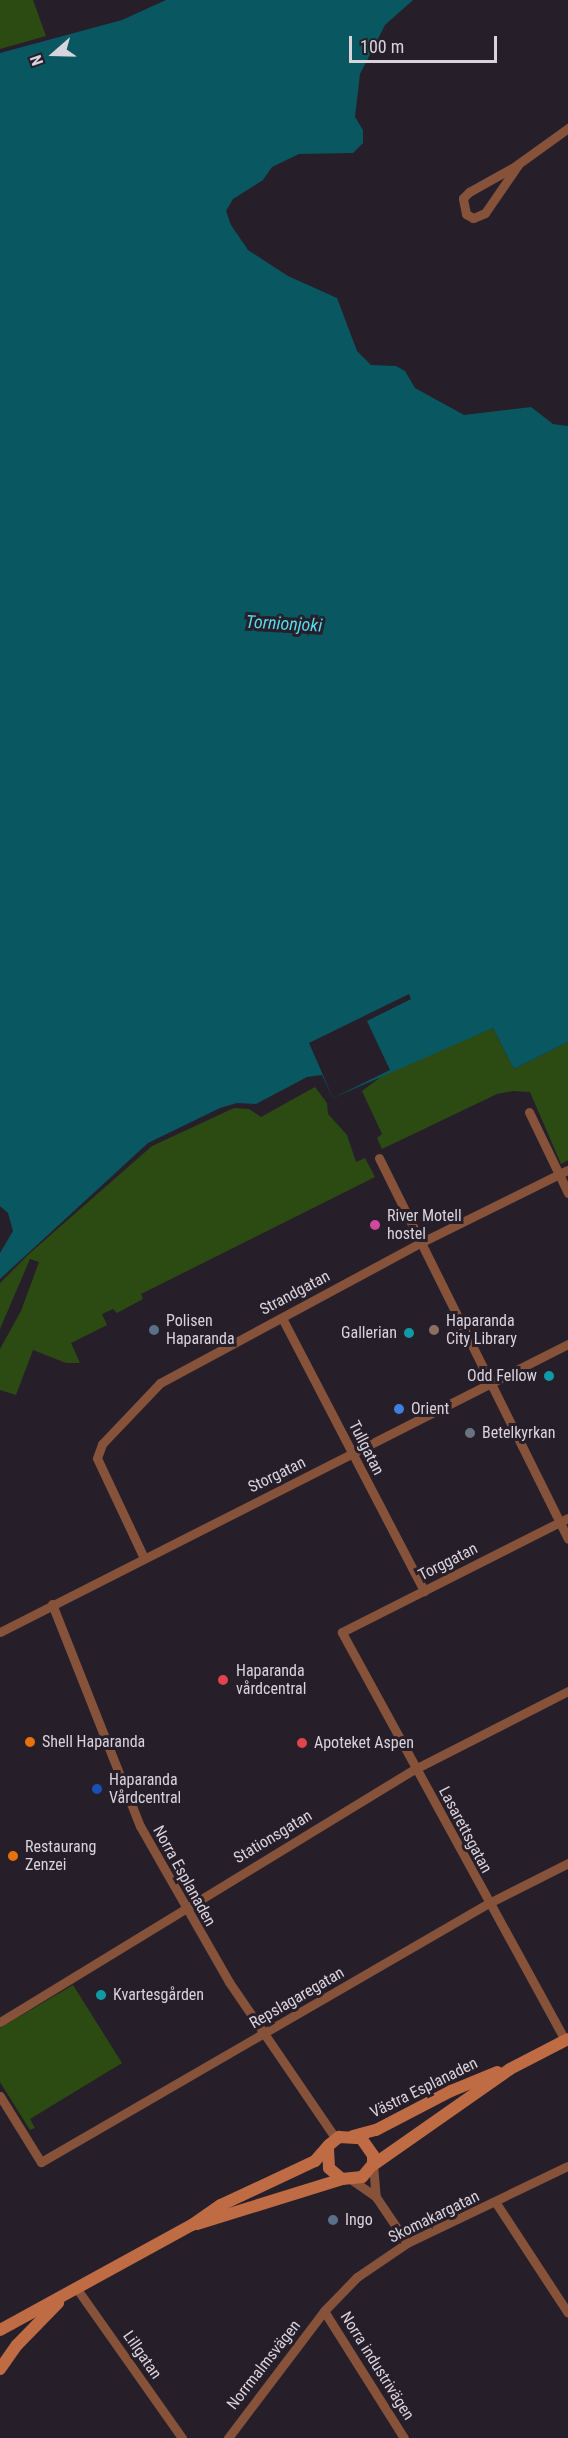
<!DOCTYPE html>
<meta charset="utf-8">
<style>
body{margin:0}
#map{position:relative;width:568px;height:2438px;overflow:hidden;background:#261f2a;font-family:"Roboto Condensed",sans-serif}
div>[style]{position:absolute}
.green>*{inset:0;background:#2c4b12}
.water>*{inset:0;background:#085761}
.pier>*{inset:0;background:#261f2a}
.street>*{height:9px;margin:-4.5px;padding:0 4.5px;transform-origin:4.5px;border-radius:4.5px;background:#86523a}
.secondary>*{height:12px;margin:-6px;padding:0 6px;transform-origin:6px;border-radius:6px;background:#bf6c44}
.dots>*{width:16px;height:16px;translate:-50% -50%;box-sizing:border-box;border:3px solid #261f2a;border-radius:50%}
span{translate:-50% -50%;white-space:nowrap;text-align:center;line-height:1.15;-webkit-text-stroke:6px #261f2a;paint-order:stroke}
.poi-label{font-size:16px;color:#d8d4db}
.left{translate:0 -50%;text-align:left}
.right{translate:-100% -50%;text-align:right}
.street-label{font-size:16px;color:#d8d4db}
.water-label{font-size:18px;color:#56daed;font-style:italic}
.north{position:absolute;left:24px;top:24px;width:60px;height:60px;-webkit-text-stroke:4px #261f2a;paint-order:stroke;rotate:250deg;font-size:16px;font-weight:700;line-height:24px;text-align:center;color:#d8d4db}
.north::after{content:'';display:block;margin:auto;width:21px;height:27px;background:#d8d4db;clip-path:polygon(50% 0,100% 100%,50% 72%,0 100%)}
.scale{position:absolute;left:349px;top:36px;width:148px;height:27px;box-sizing:border-box;border:3px solid #d8d4db;border-top:0;padding-left:8px;font-size:18px;line-height:21px;white-space:nowrap;color:#d8d4db;-webkit-text-stroke:4px #261f2a;paint-order:stroke}
</style>
<div id="map">
<div class="green">
<i style="clip-path:polygon(0 0,33px 0,46px 36px,0 49px)"></i>
<i style="clip-path:polygon(493px 1028px,514px 1069px,568px 1042px,568px 1160px,561px 1164px,530px 1092px,513px 1091px,497px 1094px,382px 1149px,377px 1138px,382px 1134px,362px 1091px,390px 1070px)"></i>
<i style="clip-path:polygon(315px 1087px,327px 1103px,328px 1114px,347px 1135px,356px 1162px,365px 1158px,375px 1177px,141px 1294px,143px 1299px,117px 1313px,113px 1309px,102px 1314px,107px 1325px,71px 1343px,80px 1363px,66px 1363px,33px 1350px,16px 1395px,0 1390px,0 1349px,21px 1311px,39px 1262px,30px 1259px,0 1329px,0 1283px,30px 1253px,152px 1146px,234px 1108px,249px 1109px,261px 1117px)"></i>
<i style="clip-path:polygon(73px 1985px,122px 2063px,30px 2119px,35px 2128px,30px 2130px,0 2082px,0 2028px)"></i>
</div>
<div class="water">
<i style="clip-path:polygon(166px 0,413px 0,385px 25px,360px 74px,355px 117px,363px 130px,363px 143px,353px 153px,299px 154px,272px 167px,263px 180px,233px 199px,226px 211px,231px 225px,248px 250px,288px 276px,337px 298px,357px 351px,371px 365px,396px 366px,405px 371px,415px 388px,464px 415px,531px 407px,553px 424px,568px 426px,568px 1042px,514px 1069px,493px 1028px,333px 1098px,322px 1075px,307px 1077px,256px 1104px,237px 1103px,220px 1108px,148px 1143px,0 1279px,0 1253px,13px 1231px,8px 1213px,0 1206px,0 53px,122px 20px)"></i>
</div>
<div class="pier">
<i style="clip-path:polygon(409px 994px,411px 999px,367px 1021px,390px 1070px,333px 1098px,309px 1043px)"></i>
</div>
<div class="street">
<i style="left:518px;top:165px;width:58px;rotate:124.5deg"></i>
<i style="left:485px;top:213px;width:13px;rotate:157deg"></i>
<i style="left:473px;top:218px;width:8px;rotate:-150deg"></i>
<i style="left:466px;top:214px;width:16px;rotate:-101deg"></i>
<i style="left:463px;top:198px;width:8px;rotate:-45deg"></i>
<i style="left:469px;top:192px;width:51px;rotate:-29.1deg"></i>
<i style="left:514px;top:167px;width:67px;rotate:-35.8deg"></i>
<i style="left:529px;top:1112px;width:90px;rotate:64.3deg"></i>
<i style="left:379px;top:1158px;width:425px;rotate:63.6deg"></i>
<i style="left:282px;top:1318px;width:308px;rotate:62.5deg"></i>
<i style="left:144px;top:1558px;width:110px;rotate:-115.2deg"></i>
<i style="left:97px;top:1458px;width:15px;rotate:-70deg"></i>
<i style="left:102px;top:1444px;width:84px;rotate:-46.4deg"></i>
<i style="left:160px;top:1383px;width:295px;rotate:-28.3deg"></i>
<i style="left:420px;top:1243px;width:165px;rotate:-26.3deg"></i>
<i style="left:52px;top:1604px;width:239px;rotate:68.4deg"></i>
<i style="left:140px;top:1826px;width:180px;rotate:60.3deg"></i>
<i style="left:229px;top:1982px;width:190px;rotate:55.7deg"></i>
<i style="left:0;top:1632px;width:637px;rotate:-26.89deg"></i>
<i style="left:0;top:2022px;width:486px;rotate:-31.4deg"></i>
<i style="left:415px;top:1769px;width:172px;rotate:-27deg"></i>
<i style="left:565px;top:2040px;width:465px;rotate:-118.7deg"></i>
<i style="left:342px;top:1632px;width:253px;rotate:-26.8deg"></i>
<i style="left:0;top:2096px;width:78px;rotate:58.2deg"></i>
<i style="left:41px;top:2162px;width:515px;rotate:-30.05deg"></i>
<i style="left:487px;top:1904px;width:91px;rotate:-26.8deg"></i>
<i style="left:373px;top:2165px;width:32px;rotate:85deg"></i>
<i style="left:352px;top:2180px;width:29px;rotate:35deg"></i>
<i style="left:376px;top:2197px;width:55px;rotate:56deg"></i>
<i style="left:496px;top:2203px;width:131px;rotate:56.8deg"></i>
<i style="left:77px;top:2289px;width:182px;rotate:54.8deg"></i>
<i style="left:324px;top:2311px;width:150px;rotate:57.8deg"></i>
<i style="left:228px;top:2438px;width:159px;rotate:-52.9deg"></i>
<i style="left:324px;top:2311px;width:47px;rotate:-45.9deg"></i>
<i style="left:357px;top:2277px;width:60px;rotate:-34.2deg"></i>
<i style="left:407px;top:2243px;width:178px;rotate:-25.6deg"></i>
</div>
<div class="secondary">
<i style="left:353px;top:2136px;width:24px;rotate:-15deg"></i>
<i style="left:376px;top:2130px;width:85px;rotate:-27.5deg"></i>
<i style="left:451px;top:2091px;width:50px;rotate:-22.4deg"></i>
<i style="left:373px;top:2165px;width:167px;rotate:-35deg"></i>
<i style="left:510px;top:2069px;width:65px;rotate:-27.3deg"></i>
<i style="left:197px;top:2224px;width:152px;rotate:-17.2deg"></i>
<i style="left:0;top:2330px;width:219px;rotate:-28.7deg"></i>
<i style="left:192px;top:2225px;width:35px;rotate:-35deg"></i>
<i style="left:221px;top:2205px;width:104px;rotate:-25.1deg"></i>
<i style="left:315px;top:2161px;width:21px;rotate:-49deg"></i>
<i style="left:329px;top:2145px;width:13px;rotate:-39deg"></i>
<i style="left:339px;top:2137px;width:22px;rotate:3deg"></i>
<i style="left:361px;top:2138px;width:21px;rotate:55deg"></i>
<i style="left:373px;top:2155px;width:9px;rotate:90deg"></i>
<i style="left:373px;top:2164px;width:17px;rotate:130deg"></i>
<i style="left:362px;top:2177px;width:20px;rotate:174deg"></i>
<i style="left:342px;top:2179px;width:17px;rotate:-140deg"></i>
<i style="left:329px;top:2168px;width:20px;rotate:-93deg"></i>
<i style="left:0;top:2369px;width:29px;rotate:-55deg"></i>
<i style="left:17px;top:2345px;width:59px;rotate:-45.7deg"></i>
</div>
<div class="dots">
<i style="left:375px;top:1225px;background:#d1479c"></i>
<i style="left:154px;top:1330px;background:#5c6f8a"></i>
<i style="left:434px;top:1330px;background:#8d6e63"></i>
<i style="left:409px;top:1333px;background:#0f9aa8"></i>
<i style="left:549px;top:1376px;background:#0f9aa8"></i>
<i style="left:399px;top:1409px;background:#3f7fe0"></i>
<i style="left:470px;top:1433px;background:#6b7280"></i>
<i style="left:223px;top:1680px;background:#e0444e"></i>
<i style="left:30px;top:1742px;background:#e8710a"></i>
<i style="left:302px;top:1743px;background:#e0444e"></i>
<i style="left:97px;top:1789px;background:#1a4fb4"></i>
<i style="left:13px;top:1856px;background:#e8710a"></i>
<i style="left:101px;top:1995px;background:#0f9aa8"></i>
<i style="left:333px;top:2220px;background:#5c6f8a"></i>
</div>
<div class="poi-label">
<span class="left" style="left:387px;top:1225px">River Motell<br>hostel</span>
<span class="left" style="left:166px;top:1330px">Polisen<br>Haparanda</span>
<span class="left" style="left:446px;top:1330px">Haparanda<br>City Library</span>
<span class="right" style="left:397px;top:1333px">Gallerian</span>
<span class="right" style="left:537px;top:1376px">Odd Fellow</span>
<span class="left" style="left:411px;top:1409px">Orient</span>
<span class="left" style="left:482px;top:1433px">Betelkyrkan</span>
<span class="left" style="left:236px;top:1680px">Haparanda<br>vårdcentral</span>
<span class="left" style="left:42px;top:1742px">Shell Haparanda</span>
<span class="left" style="left:314px;top:1743px">Apoteket Aspen</span>
<span class="left" style="left:109px;top:1789px">Haparanda<br>Vårdcentral</span>
<span class="left" style="left:25px;top:1856px">Restaurang<br>Zenzei</span>
<span class="left" style="left:113px;top:1995px">Kvartesgården</span>
<span class="left" style="left:345px;top:2220px">Ingo</span>
</div>
<div class="street-label">
<span style="left:295px;top:1293px;rotate:-28deg">Strandgatan</span>
<span style="left:366px;top:1448px;rotate:63deg">Tullgatan</span>
<span style="left:277px;top:1475px;rotate:-26deg">Storgatan</span>
<span style="left:448px;top:1562px;rotate:-27deg">Torggatan</span>
<span style="left:465px;top:1830px;rotate:62deg">Lasarettsgatan</span>
<span style="left:273px;top:1837px;rotate:-31deg">Stationsgatan</span>
<span style="left:184px;top:1876px;rotate:61deg">Norra Esplanaden</span>
<span style="left:297px;top:1998px;rotate:-30deg">Repslagaregatan</span>
<span style="left:424px;top:2088px;rotate:-26deg">Västra Esplanaden</span>
<span style="left:434px;top:2217px;rotate:-26deg">Skomakargatan</span>
<span style="left:142px;top:2355px;rotate:55deg">Lillgatan</span>
<span style="left:264px;top:2365px;rotate:-52deg">Norrmalmsvägen</span>
<span style="left:377px;top:2366px;rotate:58deg">Norra industrivägen</span>
</div>
<div class="water-label">
<span style="left:284px;top:624px;rotate:3deg">Tornionjoki</span>
</div>
<div class="north">N</div>
<div class="scale">100 m</div>
</div>
